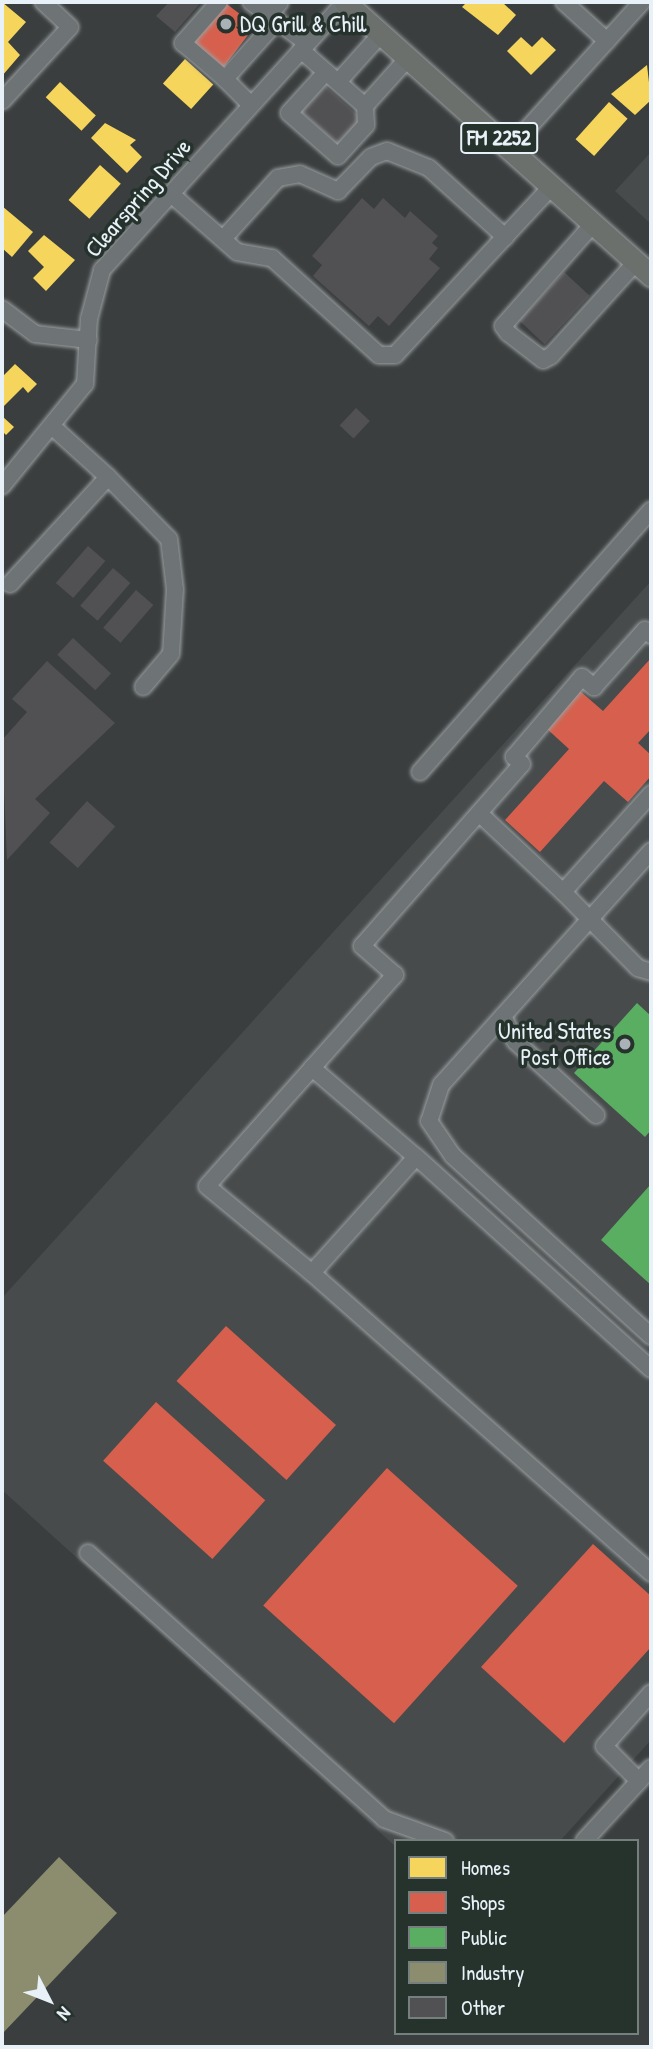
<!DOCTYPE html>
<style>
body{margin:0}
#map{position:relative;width:653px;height:2049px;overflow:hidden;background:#3a3e3e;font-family:"Patrick Hand",sans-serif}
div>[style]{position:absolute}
.built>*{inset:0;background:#474b4c}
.homes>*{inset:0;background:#f6d55c;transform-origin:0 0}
.shops>*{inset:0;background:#d6604d;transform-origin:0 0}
.public>*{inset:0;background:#5aae61}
.industry>*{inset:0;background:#8c8c6e}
.building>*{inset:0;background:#515153;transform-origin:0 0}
.roads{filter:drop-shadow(0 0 2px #9ca0a2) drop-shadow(0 0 2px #9ca0a2)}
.minor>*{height:16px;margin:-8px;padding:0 8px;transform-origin:8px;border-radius:8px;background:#6e7476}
.major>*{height:21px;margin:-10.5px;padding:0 10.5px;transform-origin:10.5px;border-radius:10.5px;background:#6c706d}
.dots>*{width:19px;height:19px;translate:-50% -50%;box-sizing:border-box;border:4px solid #26332d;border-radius:50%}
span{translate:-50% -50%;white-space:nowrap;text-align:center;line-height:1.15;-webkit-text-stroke:7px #26332d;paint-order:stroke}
.shield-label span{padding:2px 5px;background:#26332d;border:2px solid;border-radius:5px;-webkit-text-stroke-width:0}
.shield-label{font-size:21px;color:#e8f1f8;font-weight:700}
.poi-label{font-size:23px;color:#e8f1f8}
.left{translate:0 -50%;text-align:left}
.right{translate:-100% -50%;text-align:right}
.street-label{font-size:23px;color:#e8f1f8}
.frame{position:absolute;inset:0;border:4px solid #e8f1f8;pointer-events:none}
.legend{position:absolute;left:394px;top:1839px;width:245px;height:196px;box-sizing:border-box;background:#26332d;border:2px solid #747f7e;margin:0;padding:9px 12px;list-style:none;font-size:21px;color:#e8f1f8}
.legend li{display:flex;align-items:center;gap:14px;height:35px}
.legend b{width:35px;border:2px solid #747f7e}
.north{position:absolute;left:14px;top:1965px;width:70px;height:70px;-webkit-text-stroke:5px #26332d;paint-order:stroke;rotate:132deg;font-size:19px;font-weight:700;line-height:28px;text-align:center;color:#e8f1f8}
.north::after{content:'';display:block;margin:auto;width:24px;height:32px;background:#e8f1f8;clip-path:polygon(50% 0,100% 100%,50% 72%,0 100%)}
</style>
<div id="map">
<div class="built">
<i style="clip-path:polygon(651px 152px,651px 224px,615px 191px)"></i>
<i style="clip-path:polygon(651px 581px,651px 1740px,560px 1841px,396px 1841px,396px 1847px,2px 1490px,2px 1298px)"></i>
</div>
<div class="homes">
<i style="clip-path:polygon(2px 2px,26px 22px,8px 42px,20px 55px,2px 76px)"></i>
<i style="clip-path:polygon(467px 2px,502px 2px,516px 15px,498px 35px,462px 7px)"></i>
<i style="clip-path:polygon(521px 37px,532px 47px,542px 37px,556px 50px,531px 75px,507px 51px)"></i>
<i style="left:185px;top:59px;width:38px;height:33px;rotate:42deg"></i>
<i style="clip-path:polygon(647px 65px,651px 100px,635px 115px,611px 94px)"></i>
<i style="left:60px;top:82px;width:49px;height:21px;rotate:43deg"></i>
<i style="left:609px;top:102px;width:25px;height:50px;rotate:42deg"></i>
<i style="clip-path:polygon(105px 123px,136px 140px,130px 145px,142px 157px,127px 173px,91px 138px)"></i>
<i style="left:100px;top:165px;width:28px;height:47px;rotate:42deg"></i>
<i style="clip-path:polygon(2px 206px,33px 232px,12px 257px,2px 248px)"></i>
<i style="clip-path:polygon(44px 235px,75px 260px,46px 291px,33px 278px,44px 267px,28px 251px)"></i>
<i style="clip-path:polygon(15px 364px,37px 384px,28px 393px,23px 387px,4px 406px,2px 377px)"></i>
<i style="clip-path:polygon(2px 416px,14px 427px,6px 435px,2px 431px)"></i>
</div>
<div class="shops">
<i style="left:224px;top:2px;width:39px;height:54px;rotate:37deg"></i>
<i style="clip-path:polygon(651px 658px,651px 729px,638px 743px,651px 755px,651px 776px,628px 802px,604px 781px,540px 852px,505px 820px,569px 749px,546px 728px,580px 691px,603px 711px)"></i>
<i style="left:226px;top:1326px;width:148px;height:74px;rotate:42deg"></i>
<i style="left:156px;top:1402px;width:147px;height:79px;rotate:42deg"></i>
<i style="left:387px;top:1468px;width:176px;height:185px;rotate:42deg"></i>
<i style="clip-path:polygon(593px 1544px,651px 1596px,651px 1647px,564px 1743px,481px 1667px)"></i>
</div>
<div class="public">
<i style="clip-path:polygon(637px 1003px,651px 1016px,651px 1130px,645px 1137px,574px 1073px)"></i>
<i style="clip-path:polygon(651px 1184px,651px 1285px,601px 1240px)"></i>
</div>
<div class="industry">
<i style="clip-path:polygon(59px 1857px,117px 1913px,2px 2034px,2px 1917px)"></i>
</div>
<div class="building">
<i style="clip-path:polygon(169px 2px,201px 2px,175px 32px,156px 16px)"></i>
<i style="left:324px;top:85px;width:52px;height:35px;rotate:42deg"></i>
<i style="clip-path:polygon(362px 198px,374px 209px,383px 198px,405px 218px,410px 211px,438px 236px,432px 243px,438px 248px,429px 259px,440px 268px,389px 326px,378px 316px,369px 326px,313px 276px,322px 265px,312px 256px)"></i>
<i style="left:564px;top:272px;width:35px;height:66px;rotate:43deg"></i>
<i style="left:356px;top:408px;width:19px;height:24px;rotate:43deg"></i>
<i style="left:88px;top:546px;width:23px;height:49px;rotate:41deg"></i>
<i style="left:113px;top:568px;width:23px;height:50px;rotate:41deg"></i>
<i style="left:136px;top:590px;width:23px;height:50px;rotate:41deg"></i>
<i style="left:73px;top:638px;width:52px;height:23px;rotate:43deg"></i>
<i style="clip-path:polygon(47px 661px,115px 723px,35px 799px,50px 813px,7px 860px,2px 740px,27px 712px,12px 699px)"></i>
<i style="left:87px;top:801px;width:38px;height:56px;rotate:42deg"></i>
</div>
<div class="roads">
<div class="minor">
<i style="left:219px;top:2px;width:55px;rotate:131.3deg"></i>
<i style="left:183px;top:43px;width:55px;rotate:40.6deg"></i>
<i style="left:251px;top:2px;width:69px;rotate:36.2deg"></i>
<i style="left:564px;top:2px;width:58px;rotate:42.2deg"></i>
<i style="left:268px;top:16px;width:18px;rotate:-49deg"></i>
<i style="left:301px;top:50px;width:85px;rotate:41.2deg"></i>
<i style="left:365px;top:106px;width:66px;rotate:-48.1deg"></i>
<i style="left:326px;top:72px;width:55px;rotate:132.1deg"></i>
<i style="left:289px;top:113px;width:65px;rotate:41.3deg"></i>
<i style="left:338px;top:156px;width:42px;rotate:-47.9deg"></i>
<i style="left:366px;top:125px;width:19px;rotate:-93deg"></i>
<i style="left:338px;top:82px;width:66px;rotate:-48.1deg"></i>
<i style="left:2px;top:101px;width:100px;rotate:-47.4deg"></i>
<i style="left:70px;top:27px;width:37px;rotate:-137deg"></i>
<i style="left:251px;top:105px;width:37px;rotate:-135deg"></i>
<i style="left:225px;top:79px;width:76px;rotate:-48.2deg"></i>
<i style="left:510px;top:148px;width:197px;rotate:-47.9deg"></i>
<i style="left:171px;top:194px;width:88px;rotate:41.3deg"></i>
<i style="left:237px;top:252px;width:36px;rotate:10deg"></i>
<i style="left:272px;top:258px;width:144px;rotate:42.2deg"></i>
<i style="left:379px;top:355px;width:16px"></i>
<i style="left:395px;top:355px;width:231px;rotate:-47.1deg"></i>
<i style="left:593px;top:224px;width:136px;rotate:131.4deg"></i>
<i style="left:503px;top:326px;width:9px;rotate:54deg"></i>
<i style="left:508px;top:333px;width:44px;rotate:37.6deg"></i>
<i style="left:543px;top:360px;width:9px;rotate:-27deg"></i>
<i style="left:551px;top:356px;width:127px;rotate:-47.9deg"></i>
<i style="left:223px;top:239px;width:82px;rotate:-48deg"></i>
<i style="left:278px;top:178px;width:22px;rotate:-10deg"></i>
<i style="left:300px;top:174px;width:42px;rotate:24.1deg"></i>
<i style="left:338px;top:191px;width:47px;rotate:-45.9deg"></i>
<i style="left:371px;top:157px;width:17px;rotate:-21deg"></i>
<i style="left:387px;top:151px;width:45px;rotate:22deg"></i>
<i style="left:429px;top:168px;width:103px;rotate:42.2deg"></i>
<i style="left:2px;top:309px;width:41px;rotate:37.1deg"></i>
<i style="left:35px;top:334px;width:54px;rotate:6.3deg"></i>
<i style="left:108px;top:477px;width:87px;rotate:45.5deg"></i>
<i style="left:169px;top:539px;width:50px;rotate:83.2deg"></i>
<i style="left:175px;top:589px;width:65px;rotate:93.5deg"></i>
<i style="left:171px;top:654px;width:43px;rotate:130.3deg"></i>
<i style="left:2px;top:486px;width:132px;rotate:-50.9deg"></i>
<i style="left:85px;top:384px;width:65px;rotate:-86.5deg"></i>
<i style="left:89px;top:319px;width:51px;rotate:-75.1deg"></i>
<i style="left:102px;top:270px;width:362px;rotate:-47.8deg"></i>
<i style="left:10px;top:584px;width:145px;rotate:-47.5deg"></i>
<i style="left:108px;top:477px;width:73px;rotate:-137.8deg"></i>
<i style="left:420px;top:772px;width:349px;rotate:-48.6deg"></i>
<i style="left:481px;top:815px;width:112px;rotate:43.2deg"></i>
<i style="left:563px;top:892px;width:132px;rotate:-48.1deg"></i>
<i style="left:651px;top:851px;width:314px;rotate:131.9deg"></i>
<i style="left:441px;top:1085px;width:38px;rotate:108deg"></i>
<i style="left:429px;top:1121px;width:42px;rotate:55.6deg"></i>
<i style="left:453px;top:1156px;width:268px;rotate:42.3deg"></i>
<i style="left:563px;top:892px;width:107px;rotate:45.4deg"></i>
<i style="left:638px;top:968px;width:14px;rotate:17deg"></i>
<i style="left:503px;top:1016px;width:28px;rotate:64deg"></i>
<i style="left:515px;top:1041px;width:110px;rotate:42.4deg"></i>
<i style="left:416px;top:1157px;width:137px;rotate:-139.4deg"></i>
<i style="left:312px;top:1068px;width:125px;rotate:-48.3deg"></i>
<i style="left:395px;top:975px;width:44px;rotate:-138.7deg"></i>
<i style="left:362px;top:946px;width:242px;rotate:-48.7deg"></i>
<i style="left:522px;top:764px;width:11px;rotate:-139deg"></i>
<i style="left:514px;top:757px;width:105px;rotate:-49.6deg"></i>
<i style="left:582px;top:677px;width:16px;rotate:40deg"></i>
<i style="left:594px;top:687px;width:76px;rotate:-48.2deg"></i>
<i style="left:645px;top:630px;width:8px;rotate:40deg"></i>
<i style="left:312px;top:1273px;width:136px;rotate:-140.4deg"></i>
<i style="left:207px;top:1186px;width:158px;rotate:-48.3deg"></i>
<i style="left:651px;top:1369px;width:316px;rotate:-137.9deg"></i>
<i style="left:416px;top:1157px;width:156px;rotate:131.9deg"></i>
<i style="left:312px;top:1273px;width:453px;rotate:41.5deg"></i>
<i style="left:88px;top:1553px;width:398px;rotate:41.9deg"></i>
<i style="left:384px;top:1819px;width:65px;rotate:19.8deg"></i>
<i style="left:639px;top:1781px;width:49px;rotate:-135deg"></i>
<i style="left:604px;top:1746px;width:71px;rotate:-48.4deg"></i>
<i style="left:584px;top:1841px;width:99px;rotate:-47.5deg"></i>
</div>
<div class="major">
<i style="left:345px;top:2px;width:411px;rotate:41.8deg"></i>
</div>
</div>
<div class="dots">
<i style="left:226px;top:24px;background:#abb2b7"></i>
<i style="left:625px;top:1044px;background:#abb2b7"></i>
</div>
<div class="shield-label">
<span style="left:499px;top:138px">FM 2252</span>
</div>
<div class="poi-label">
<span class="left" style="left:240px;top:24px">DQ Grill &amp; Chill</span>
<span class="right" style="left:611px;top:1044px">United States<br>Post Office</span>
</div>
<div class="street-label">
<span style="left:138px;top:198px;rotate:-49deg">Clearspring Drive</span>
</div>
<div class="frame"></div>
<ul class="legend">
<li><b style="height:19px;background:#f6d55c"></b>Homes</li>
<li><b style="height:19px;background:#d6604d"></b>Shops</li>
<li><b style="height:19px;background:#5aae61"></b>Public</li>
<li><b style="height:19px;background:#8c8c6e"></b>Industry</li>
<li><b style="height:19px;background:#515153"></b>Other</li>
</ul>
<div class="north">N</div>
</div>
